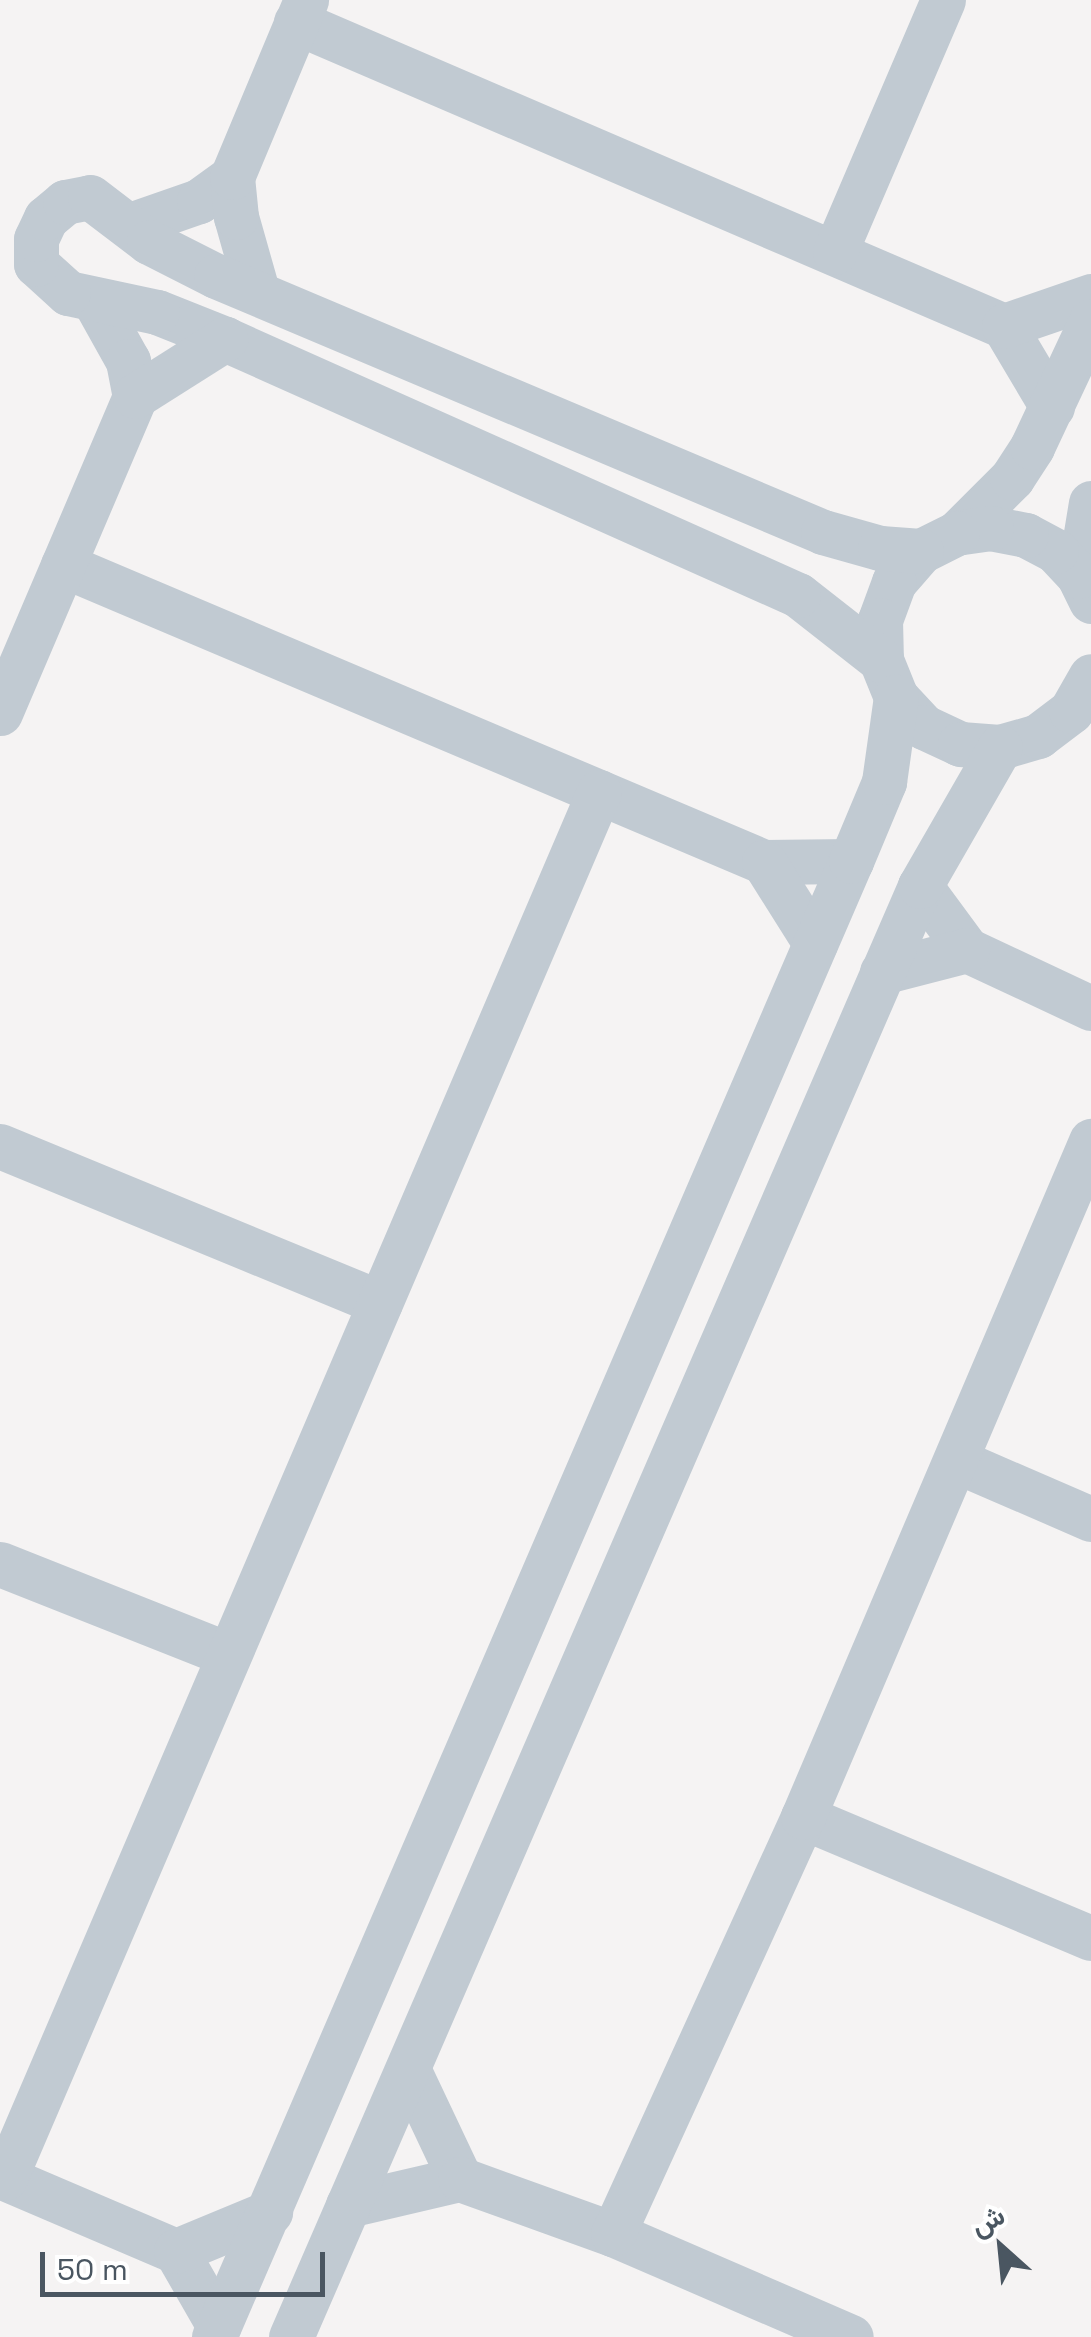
<!DOCTYPE html>
<meta charset="utf-8">
<style>
body{margin:0}
#map{position:relative;width:1091px;height:2337px;overflow:hidden;background:#f5f3f3;font-family:"Space Grotesk",Vazirmatn,sans-serif}
div>[style]{position:absolute}
.minor>*{height:45px;margin:-22.5px;padding:0 22.5px;transform-origin:22.5px;border-radius:22.5px;background:#c1cad2}
span{translate:-50% -50%;white-space:nowrap;text-align:center;line-height:1.15;-webkit-text-stroke:8px #fff;paint-order:stroke}
.north{position:absolute;left:951px;top:2197px;width:100px;height:100px;-webkit-text-stroke:8px #fff;paint-order:stroke;rotate:333deg;font-size:28px;font-weight:700;line-height:40px;text-align:center;color:#4a5661}
.north::after{content:'';display:block;margin:auto;width:35px;height:45px;background:#4a5661;clip-path:polygon(50% 0,100% 100%,50% 72%,0 100%)}
.scale{position:absolute;left:40px;top:2252px;width:285px;height:45px;box-sizing:border-box;border:5px solid #4a5661;border-top:0;padding-left:12px;font-size:30px;line-height:35px;white-space:nowrap;color:#4a5661;-webkit-text-stroke:8px #fff;paint-order:stroke}
</style>
<div id="map">
<div class="minor">
<i style="left:296px;top:22px;width:771px;rotate:23.24deg"></i>
<i style="left:1004px;top:326px;width:94px;rotate:59.3deg"></i>
<i style="left:130px;top:225px;width:73px;rotate:-19.2deg"></i>
<i style="left:199px;top:201px;width:41px;rotate:-36deg"></i>
<i style="left:835px;top:252px;width:274px;rotate:-66.8deg"></i>
<i style="left:257px;top:291px;width:77px;rotate:-105.8deg"></i>
<i style="left:236px;top:217px;width:40px;rotate:-95.7deg"></i>
<i style="left:232px;top:177px;width:192px;rotate:-67.3deg"></i>
<i style="left:94px;top:300px;width:70px;rotate:60.9deg"></i>
<i style="left:128px;top:361px;width:36px;rotate:79deg"></i>
<i style="left:1004px;top:326px;width:92px;rotate:-19deg"></i>
<i style="left:957px;top:533px;width:78px;rotate:-45deg"></i>
<i style="left:1012px;top:478px;width:37px;rotate:-57deg"></i>
<i style="left:1032px;top:447px;width:139px;rotate:-64.9deg"></i>
<i style="left:63px;top:565px;width:761px;rotate:22.96deg"></i>
<i style="left:764px;top:862px;width:87px;rotate:-0.7deg"></i>
<i style="left:1079px;top:576px;width:74px;rotate:-80.7deg"></i>
<i style="left:1091px;top:601px;width:28px;rotate:-116deg"></i>
<i style="left:1079px;top:576px;width:34px;rotate:-133deg"></i>
<i style="left:1056px;top:551px;width:34px;rotate:-152deg"></i>
<i style="left:1026px;top:535px;width:36px;rotate:-169deg"></i>
<i style="left:991px;top:528px;width:34px;rotate:172deg"></i>
<i style="left:957px;top:533px;width:40px;rotate:153.4deg"></i>
<i style="left:921px;top:551px;width:41px;rotate:131.1deg"></i>
<i style="left:894px;top:582px;width:40px;rotate:110.2deg"></i>
<i style="left:880px;top:620px;width:40px;rotate:88.6deg"></i>
<i style="left:881px;top:660px;width:40px;rotate:68deg"></i>
<i style="left:896px;top:697px;width:41px;rotate:47deg"></i>
<i style="left:924px;top:727px;width:40px;rotate:25deg"></i>
<i style="left:960px;top:744px;width:40px;rotate:4.3deg"></i>
<i style="left:1000px;top:747px;width:40px;rotate:-16deg"></i>
<i style="left:1038px;top:736px;width:41px;rotate:-37.1deg"></i>
<i style="left:1071px;top:711px;width:40px;rotate:-60.3deg"></i>
<i style="left:881px;top:660px;width:105px;rotate:-141.9deg"></i>
<i style="left:798px;top:595px;width:628px;rotate:-155.93deg"></i>
<i style="left:225px;top:339px;width:73px;rotate:-158.3deg"></i>
<i style="left:157px;top:312px;width:91px;rotate:-167.9deg"></i>
<i style="left:68px;top:293px;width:43px;rotate:-137.8deg"></i>
<i style="left:36px;top:264px;width:25px;rotate:-90deg"></i>
<i style="left:36px;top:239px;width:23px;rotate:-65deg"></i>
<i style="left:46px;top:218px;width:25px;rotate:-40deg"></i>
<i style="left:65px;top:202px;width:25px;rotate:-11deg"></i>
<i style="left:90px;top:197px;width:74px;rotate:37.3deg"></i>
<i style="left:149px;top:242px;width:75px;rotate:26.9deg"></i>
<i style="left:216px;top:276px;width:659px;rotate:22.87deg"></i>
<i style="left:823px;top:532px;width:59px;rotate:15.7deg"></i>
<i style="left:880px;top:548px;width:41px;rotate:4.2deg"></i>
<i style="left:0;top:713px;width:345px;rotate:-66.9deg"></i>
<i style="left:135px;top:396px;width:107px;rotate:-32.3deg"></i>
<i style="left:764px;top:862px;width:96px;rotate:57.8deg"></i>
<i style="left:920px;top:886px;width:79px;rotate:53.7deg"></i>
<i style="left:967px;top:950px;width:137px;rotate:25.1deg"></i>
<i style="left:882px;top:972px;width:88px;rotate:-14.5deg"></i>
<i style="left:0;top:1146px;width:411px;rotate:22.4deg"></i>
<i style="left:957px;top:1461px;width:146px;rotate:23.4deg"></i>
<i style="left:0;top:1564px;width:242px;rotate:21.6deg"></i>
<i style="left:803px;top:1817px;width:312px;rotate:22.8deg"></i>
<i style="left:409px;top:2071px;width:119px;rotate:64.7deg"></i>
<i style="left:0;top:2176px;width:191px;rotate:23.1deg"></i>
<i style="left:176px;top:2251px;width:86px;rotate:60.2deg"></i>
<i style="left:5px;top:2178px;width:1508px;rotate:-66.8deg"></i>
<i style="left:348px;top:2205px;width:115px;rotate:-13.1deg"></i>
<i style="left:460px;top:2179px;width:163px;rotate:19.8deg"></i>
<i style="left:613px;top:2234px;width:259px;rotate:23.4deg"></i>
<i style="left:613px;top:2234px;width:458px;rotate:-65.5deg"></i>
<i style="left:803px;top:1817px;width:735px;rotate:-66.92deg"></i>
<i style="left:176px;top:2251px;width:102px;rotate:-22.5deg"></i>
<i style="left:214px;top:2337px;width:1608px;rotate:-66.66deg"></i>
<i style="left:851px;top:861px;width:86px;rotate:-67.3deg"></i>
<i style="left:884px;top:782px;width:86px;rotate:-82deg"></i>
<i style="left:291px;top:2337px;width:1581px;rotate:-66.56deg"></i>
<i style="left:920px;top:886px;width:160px;rotate:-60.1deg"></i>
</div>
<div class="north">ش</div>
<div class="scale">50 m</div>
</div>
